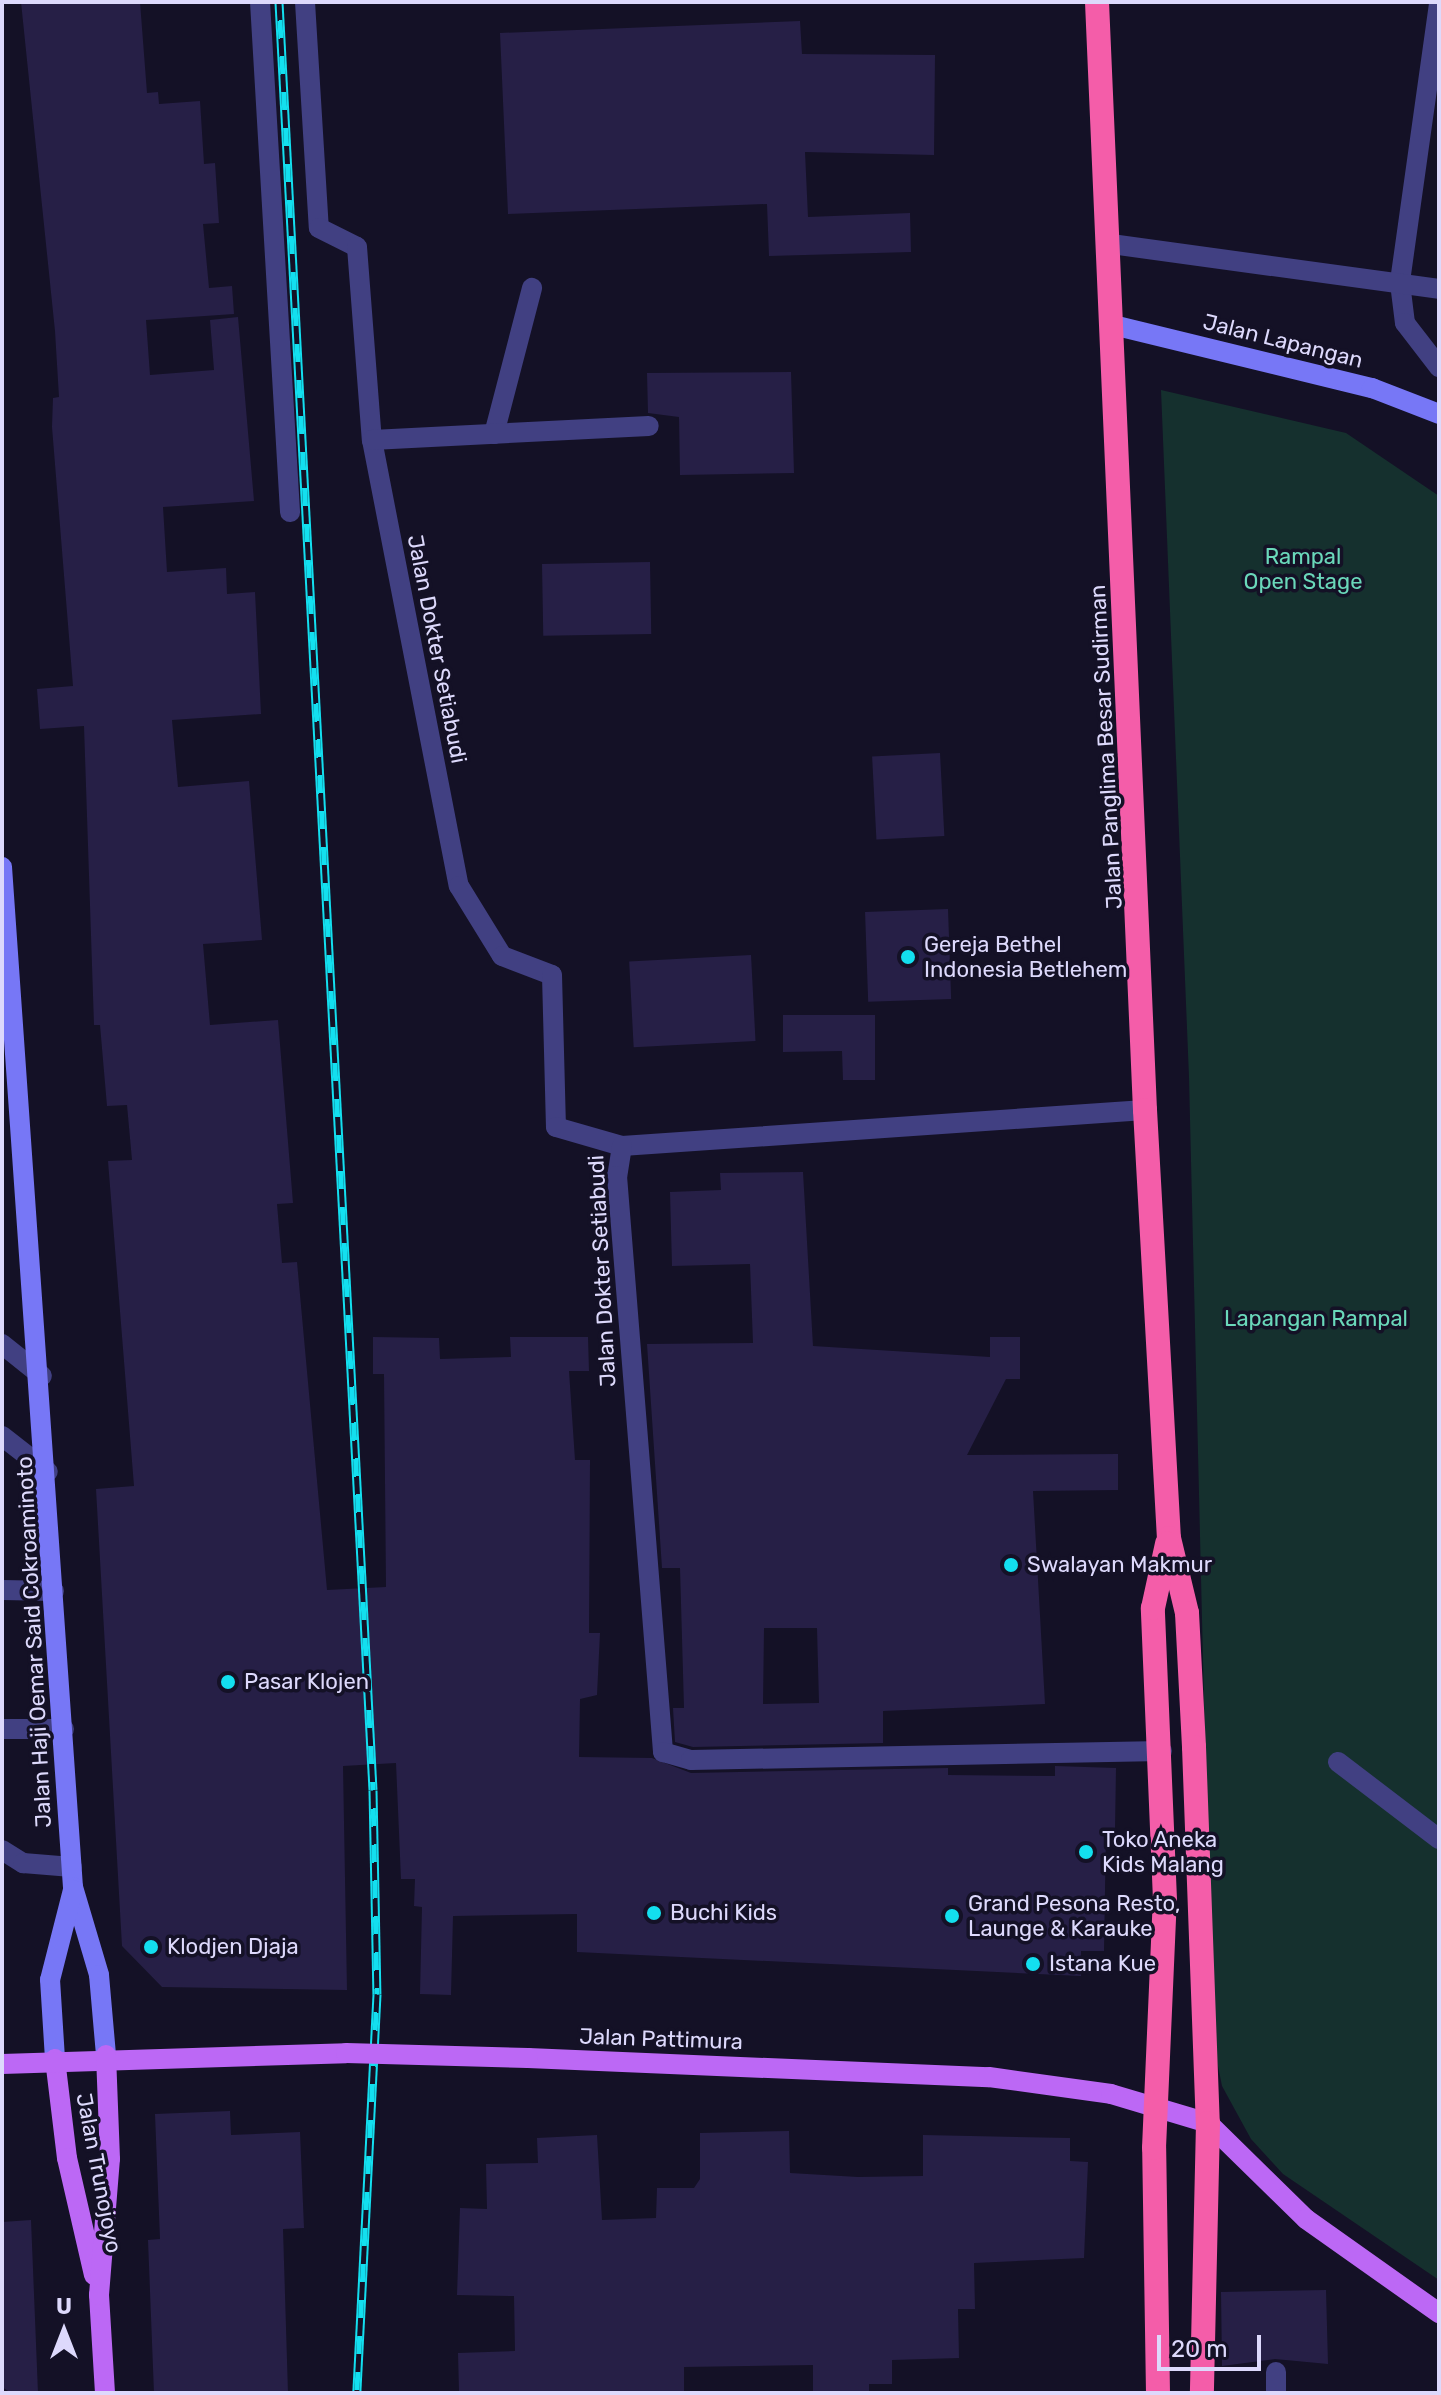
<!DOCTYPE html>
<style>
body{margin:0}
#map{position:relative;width:1441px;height:2395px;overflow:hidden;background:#141126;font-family:Rubik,sans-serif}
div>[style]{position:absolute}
.green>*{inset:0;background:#15302e}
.building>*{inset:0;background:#261f46;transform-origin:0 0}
.lane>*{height:20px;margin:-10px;padding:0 10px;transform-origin:10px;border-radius:10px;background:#414082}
.street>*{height:20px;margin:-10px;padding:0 10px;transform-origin:10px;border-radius:10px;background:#414082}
.secondary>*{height:20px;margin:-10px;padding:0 10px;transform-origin:10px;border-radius:10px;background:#7777f6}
.primary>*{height:20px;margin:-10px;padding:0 10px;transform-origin:10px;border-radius:10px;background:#bc68f5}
.highway>*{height:24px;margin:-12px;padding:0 12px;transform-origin:12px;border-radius:12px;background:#f45da9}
.rail>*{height:9px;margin-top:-4.5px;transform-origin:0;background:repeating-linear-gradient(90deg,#141126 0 18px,#13dfef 0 36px);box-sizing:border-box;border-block:2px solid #13dfef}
.primary-bridge>*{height:20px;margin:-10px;padding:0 10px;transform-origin:10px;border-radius:10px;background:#bc68f5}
.dots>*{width:22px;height:22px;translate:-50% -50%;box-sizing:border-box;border:4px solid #141126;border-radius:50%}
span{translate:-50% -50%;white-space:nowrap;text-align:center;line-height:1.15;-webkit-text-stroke:7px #141126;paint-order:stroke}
.street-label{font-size:22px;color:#ddd9fc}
.park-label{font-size:22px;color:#6ad8ba}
.poi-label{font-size:22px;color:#ddd9fc}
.left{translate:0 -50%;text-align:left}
.frame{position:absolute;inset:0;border:4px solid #ddd9fc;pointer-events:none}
.north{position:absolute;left:24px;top:2291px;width:80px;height:80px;-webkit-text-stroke:6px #141126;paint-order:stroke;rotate:0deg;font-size:22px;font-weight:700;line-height:32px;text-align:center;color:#ddd9fc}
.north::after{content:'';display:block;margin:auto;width:28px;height:36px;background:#ddd9fc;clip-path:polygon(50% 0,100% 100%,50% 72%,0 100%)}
.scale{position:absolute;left:1157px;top:2335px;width:104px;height:36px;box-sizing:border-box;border:4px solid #ddd9fc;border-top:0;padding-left:10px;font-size:24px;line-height:28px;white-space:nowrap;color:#ddd9fc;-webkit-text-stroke:6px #141126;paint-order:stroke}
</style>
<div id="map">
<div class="green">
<i style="clip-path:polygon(1161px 390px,1346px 433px,1439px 496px,1439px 2280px,1283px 2174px,1251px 2139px,1222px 2086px,1212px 2036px,1189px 1077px)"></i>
</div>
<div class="building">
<i style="clip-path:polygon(21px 2px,140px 2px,147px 93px,158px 92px,159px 104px,200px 101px,204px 164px,215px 163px,219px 223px,203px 224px,209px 288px,232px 286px,234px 314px,146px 320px,150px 375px,214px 370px,210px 320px,238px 317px,254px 501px,163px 507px,167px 572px,226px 568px,227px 594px,255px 592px,261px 714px,172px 720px,178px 787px,249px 781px,262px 940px,203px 944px,210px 1025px,278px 1020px,293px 1203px,277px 1204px,282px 1263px,297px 1262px,327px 1590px,386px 1587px,384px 1374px,373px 1374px,373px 1337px,439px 1338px,440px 1359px,511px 1357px,510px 1337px,588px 1337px,589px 1371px,569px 1371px,575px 1460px,590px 1460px,589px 1633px,600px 1633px,597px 1695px,580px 1699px,579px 1757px,652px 1758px,691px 1773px,948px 1768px,948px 1775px,1055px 1776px,1055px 1766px,1116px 1768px,1115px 1830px,1106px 1829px,1104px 1951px,1081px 1951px,1081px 1976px,577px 1952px,577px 1914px,453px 1916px,451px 1995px,420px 1994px,422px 1907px,414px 1906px,415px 1879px,401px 1879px,396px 1763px,343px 1766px,347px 1990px,162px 1987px,122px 1946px,96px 1489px,134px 1486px,108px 1161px,132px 1160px,127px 1105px,107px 1106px,100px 1025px,94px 1025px,84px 726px,40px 729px,37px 689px,73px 686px,52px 427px,53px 398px,59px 397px,55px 331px)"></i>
<i style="clip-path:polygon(800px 21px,802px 54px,935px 55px,934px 155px,805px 152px,808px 217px,910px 213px,911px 252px,769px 256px,767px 204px,508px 214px,500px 33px)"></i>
<i style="clip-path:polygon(791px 372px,794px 473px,680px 475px,679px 417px,648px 413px,647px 373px)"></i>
<i style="left:650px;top:562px;width:72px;height:108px;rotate:89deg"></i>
<i style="left:940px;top:753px;width:83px;height:68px;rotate:87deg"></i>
<i style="left:948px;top:909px;width:90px;height:83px;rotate:88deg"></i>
<i style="left:751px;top:955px;width:86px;height:122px;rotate:87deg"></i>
<i style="clip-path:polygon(783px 1015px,875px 1015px,875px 1080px,843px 1080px,842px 1051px,783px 1052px)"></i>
<i style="clip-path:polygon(evenodd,803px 1172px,813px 1346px,990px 1357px,990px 1337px,1020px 1337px,1020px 1379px,1006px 1379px,967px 1455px,1118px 1454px,1118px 1490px,1033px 1491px,1045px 1704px,883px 1711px,883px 1743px,693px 1747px,675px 1742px,673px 1708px,684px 1708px,680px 1568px,662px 1568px,647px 1344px,753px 1343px,750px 1264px,672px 1266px,670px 1192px,721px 1190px,720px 1173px,803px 1172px,764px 1628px,817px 1628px,819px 1703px,763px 1704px,764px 1628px)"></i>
<i style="clip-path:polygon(230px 2111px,231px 2135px,300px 2132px,304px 2228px,283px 2229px,288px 2393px,154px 2393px,148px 2240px,160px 2239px,155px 2114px)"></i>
<i style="clip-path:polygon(789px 2131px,790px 2173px,858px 2177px,923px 2176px,923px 2135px,1070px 2138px,1070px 2161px,1088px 2162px,1084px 2258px,974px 2263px,975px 2309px,958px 2309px,959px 2358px,892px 2360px,892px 2384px,869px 2384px,869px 2393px,813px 2393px,813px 2365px,684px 2367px,684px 2393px,459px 2391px,458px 2353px,515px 2351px,514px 2296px,457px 2295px,460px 2208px,487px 2209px,486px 2164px,538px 2163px,537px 2138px,597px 2135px,602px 2220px,656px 2218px,657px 2188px,694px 2188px,700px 2179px,700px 2133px)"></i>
<i style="clip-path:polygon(31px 2220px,38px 2393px,11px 2393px,2px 2387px,2px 2222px)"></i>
<i style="clip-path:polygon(1326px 2290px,1328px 2364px,1275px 2359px,1222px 2366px,1221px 2292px)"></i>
</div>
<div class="lane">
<i style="left:1338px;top:1762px;width:127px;rotate:37.3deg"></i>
<i style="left:1276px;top:2393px;width:21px;rotate:-90deg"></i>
</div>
<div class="street">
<i style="left:260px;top:2px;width:511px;rotate:86.63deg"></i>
<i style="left:305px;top:2px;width:226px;rotate:86.5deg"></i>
<i style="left:319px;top:228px;width:42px;rotate:26.6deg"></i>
<i style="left:357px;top:247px;width:194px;rotate:85.6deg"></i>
<i style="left:372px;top:440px;width:454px;rotate:79deg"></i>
<i style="left:459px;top:886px;width:82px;rotate:58.4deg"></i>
<i style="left:502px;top:956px;width:53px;rotate:20.8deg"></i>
<i style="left:552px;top:975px;width:152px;rotate:88.5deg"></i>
<i style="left:556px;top:1127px;width:69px;rotate:16.1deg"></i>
<i style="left:622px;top:1146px;width:524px;rotate:-3.94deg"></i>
<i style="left:1439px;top:4px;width:282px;rotate:98deg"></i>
<i style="left:1400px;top:283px;width:40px;rotate:82.9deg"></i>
<i style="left:1405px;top:323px;width:56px;rotate:52.3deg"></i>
<i style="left:1111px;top:244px;width:331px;rotate:7.8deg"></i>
<i style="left:494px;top:434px;width:151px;rotate:-75.4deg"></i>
<i style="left:372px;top:440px;width:277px;rotate:-2.9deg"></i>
<i style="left:622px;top:1146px;width:30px;rotate:99deg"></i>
<i style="left:617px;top:1176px;width:578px;rotate:85.43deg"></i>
<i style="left:663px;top:1752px;width:29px;rotate:16deg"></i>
<i style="left:691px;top:1760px;width:471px;rotate:-1.1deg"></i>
<i style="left:2px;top:1344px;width:51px;rotate:38.7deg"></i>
<i style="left:2px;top:1436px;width:58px;rotate:38deg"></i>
<i style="left:2px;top:1590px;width:52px;rotate:1.1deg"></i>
<i style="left:2px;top:1729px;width:62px"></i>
<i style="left:2px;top:1850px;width:25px;rotate:32deg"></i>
<i style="left:23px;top:1863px;width:49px;rotate:4.7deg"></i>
</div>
<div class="secondary">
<i style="left:1113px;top:325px;width:267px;rotate:13.7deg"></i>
<i style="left:1372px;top:388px;width:72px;rotate:21.2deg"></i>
<i style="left:2px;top:867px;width:1022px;rotate:86.02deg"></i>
<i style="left:73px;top:1887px;width:92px;rotate:73.5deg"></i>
<i style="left:99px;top:1975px;width:80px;rotate:85deg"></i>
<i style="left:55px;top:2059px;width:79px;rotate:-93.6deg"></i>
<i style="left:50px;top:1980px;width:93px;rotate:-75.7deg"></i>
</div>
<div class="primary">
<i style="left:528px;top:2058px;width:461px;rotate:2.4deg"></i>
<i style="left:989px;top:2077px;width:123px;rotate:7.9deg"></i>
<i style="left:1111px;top:2094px;width:101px;rotate:16.6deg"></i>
<i style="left:1208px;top:2123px;width:137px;rotate:44.4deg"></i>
<i style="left:1306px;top:2219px;width:163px;rotate:35.3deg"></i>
<i style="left:55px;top:2059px;width:100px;rotate:83.1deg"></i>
<i style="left:67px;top:2158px;width:120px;rotate:77deg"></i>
<i style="left:2px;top:2064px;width:344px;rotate:-1.8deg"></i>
<i style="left:105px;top:2393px;width:98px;rotate:-93.5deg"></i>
<i style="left:99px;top:2295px;width:136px;rotate:-85.4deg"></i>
<i style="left:110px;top:2159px;width:104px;rotate:-92.2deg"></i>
</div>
<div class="highway">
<i style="left:1097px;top:2px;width:1109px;rotate:87.52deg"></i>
<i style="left:1145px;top:1110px;width:429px;rotate:86.8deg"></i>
<i style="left:1169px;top:1538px;width:77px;rotate:76.5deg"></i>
<i style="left:1187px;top:1613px;width:134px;rotate:87deg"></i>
<i style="left:1194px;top:1747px;width:376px;rotate:87.9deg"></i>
<i style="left:1208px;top:2123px;width:270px;rotate:91.3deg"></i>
<i style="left:1158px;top:2393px;width:245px;rotate:-90.9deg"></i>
<i style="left:1154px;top:2148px;width:248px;rotate:-87.5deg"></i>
<i style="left:1165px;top:1900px;width:292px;rotate:-92.4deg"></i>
<i style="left:1153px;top:1608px;width:66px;rotate:-77.7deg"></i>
</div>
<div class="rail">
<i style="left:279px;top:2px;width:1790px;rotate:86.99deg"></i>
<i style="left:373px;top:1790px;width:204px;rotate:88.9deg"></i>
<i style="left:377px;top:1994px;width:400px;rotate:92.9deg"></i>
</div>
<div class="primary-bridge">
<i style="left:346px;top:2053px;width:182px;rotate:1.6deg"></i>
</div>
<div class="dots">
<i style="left:908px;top:957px;background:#13dfef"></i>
<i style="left:1011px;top:1565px;background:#13dfef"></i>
<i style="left:228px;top:1682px;background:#13dfef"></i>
<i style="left:1086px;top:1852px;background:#13dfef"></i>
<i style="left:654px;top:1913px;background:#13dfef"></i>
<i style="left:952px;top:1916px;background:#13dfef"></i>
<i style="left:151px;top:1947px;background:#13dfef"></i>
<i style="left:1033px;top:1964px;background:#13dfef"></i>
</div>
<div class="street-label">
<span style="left:1283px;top:341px;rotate:14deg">Jalan Lapangan</span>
<span style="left:437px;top:649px;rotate:79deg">Jalan Dokter Setiabudi</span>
<span style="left:1106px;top:747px;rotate:-93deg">Jalan Panglima Besar Sudirman</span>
<span style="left:602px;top:1271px;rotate:-93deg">Jalan Dokter Setiabudi</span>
<span style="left:34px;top:1642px;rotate:-93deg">Jalan Haji Oemar Said Cokroaminoto</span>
<span style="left:661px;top:2039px;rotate:2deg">Jalan Pattimura</span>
<span style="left:99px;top:2173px;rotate:79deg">Jalan Trunojoyo</span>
</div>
<div class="park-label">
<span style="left:1303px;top:569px">Rampal<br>Open Stage</span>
<span style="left:1316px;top:1319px">Lapangan Rampal</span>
</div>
<div class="poi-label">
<span class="left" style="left:924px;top:957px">Gereja Bethel<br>Indonesia Betlehem</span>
<span class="left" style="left:1027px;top:1565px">Swalayan Makmur</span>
<span class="left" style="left:244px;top:1682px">Pasar Klojen</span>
<span class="left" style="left:1102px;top:1852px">Toko Aneka<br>Kids Malang</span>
<span class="left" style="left:968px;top:1916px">Grand Pesona Resto,<br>Launge &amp; Karauke</span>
<span class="left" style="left:670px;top:1913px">Buchi Kids</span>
<span class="left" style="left:167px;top:1947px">Klodjen Djaja</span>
<span class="left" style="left:1049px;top:1964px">Istana Kue</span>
</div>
<div class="frame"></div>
<div class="north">U</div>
<div class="scale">20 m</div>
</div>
